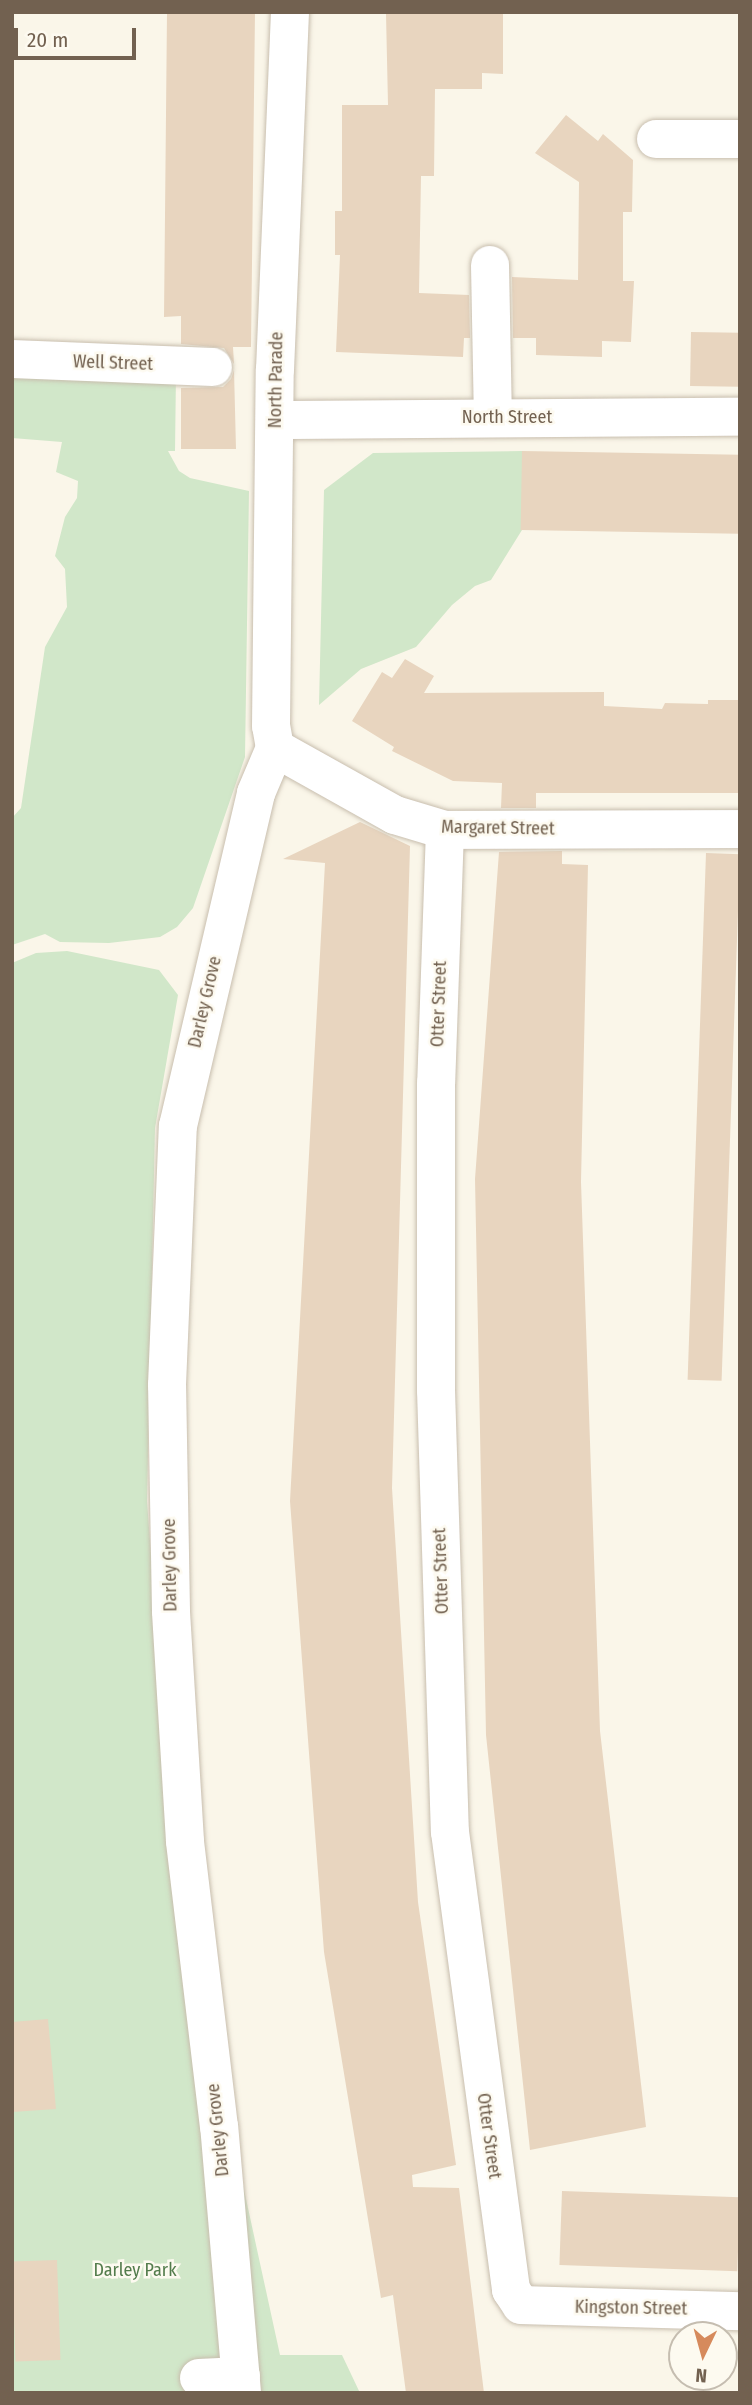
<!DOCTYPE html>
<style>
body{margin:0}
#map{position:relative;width:752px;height:2405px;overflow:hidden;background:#faf6e9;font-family:"Fira Sans Condensed",sans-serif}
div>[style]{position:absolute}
.green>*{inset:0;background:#d1e7c9}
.building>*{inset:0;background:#e8d5bf;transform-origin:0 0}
.roads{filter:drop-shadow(0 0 2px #c8beae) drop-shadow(0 0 2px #c8beae)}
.minor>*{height:38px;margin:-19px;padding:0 19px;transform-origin:19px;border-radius:19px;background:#fff}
span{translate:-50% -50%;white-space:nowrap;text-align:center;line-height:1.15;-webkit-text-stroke:5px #fdfaf0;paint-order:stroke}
.street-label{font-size:18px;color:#726150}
.park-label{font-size:18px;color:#537c4c}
.frame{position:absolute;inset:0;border:14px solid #726150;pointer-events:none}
.north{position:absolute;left:668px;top:2321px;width:70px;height:70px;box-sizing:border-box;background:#fdfaf0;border:2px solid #c5bdb0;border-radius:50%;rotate:185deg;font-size:19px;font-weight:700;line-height:28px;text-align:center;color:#726150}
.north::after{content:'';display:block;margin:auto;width:24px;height:32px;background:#d68a5c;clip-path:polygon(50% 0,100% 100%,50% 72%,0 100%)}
.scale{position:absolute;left:14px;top:28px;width:122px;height:32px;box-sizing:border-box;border:4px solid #726150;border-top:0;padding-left:9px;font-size:21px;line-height:24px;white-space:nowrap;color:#726150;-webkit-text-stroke:5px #fdfaf0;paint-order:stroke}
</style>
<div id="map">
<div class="green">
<i style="clip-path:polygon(12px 368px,176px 374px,175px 451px,168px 451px,179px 471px,190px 478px,249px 491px,245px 757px,193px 908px,177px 927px,160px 937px,109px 943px,60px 942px,45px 934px,12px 945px,12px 818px,21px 808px,45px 647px,67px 607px,65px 569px,55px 556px,65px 517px,77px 498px,78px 481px,56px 472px,62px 442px,12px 438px)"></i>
<i style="clip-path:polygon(522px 451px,522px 530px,491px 580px,475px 586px,452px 605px,416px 647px,361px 669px,319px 705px,324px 490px,373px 453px)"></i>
<i style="clip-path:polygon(67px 951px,159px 970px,178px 995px,155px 1128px,147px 1501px,175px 1873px,280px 2355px,342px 2355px,360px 2393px,12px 2393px,12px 963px,36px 953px)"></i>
</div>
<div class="building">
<i style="clip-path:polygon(167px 12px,255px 12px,251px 347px,233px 347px,234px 364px,224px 348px,181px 344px,181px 316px,164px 317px)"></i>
<i style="clip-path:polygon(503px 13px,503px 74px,482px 73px,482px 89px,435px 89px,434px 176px,421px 176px,419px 293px,469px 295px,470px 338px,464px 338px,463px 357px,336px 352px,340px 255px,335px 255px,335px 211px,342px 211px,342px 105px,388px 105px,386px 14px)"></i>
<i style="clip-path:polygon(566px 115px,598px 141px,603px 134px,633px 160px,632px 212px,623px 212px,623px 281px,634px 281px,631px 342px,602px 341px,602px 357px,536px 355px,536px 338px,513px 338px,512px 277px,578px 280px,579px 182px,535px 153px)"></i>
<i style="left:691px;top:332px;width:49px;height:54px;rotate:1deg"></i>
<i style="clip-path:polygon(234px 370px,236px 449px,181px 449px,181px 388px,223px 387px,231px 379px)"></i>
<i style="left:522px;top:451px;width:218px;height:79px;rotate:1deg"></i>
<i style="clip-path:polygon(405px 659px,434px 676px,424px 693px,604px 692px,604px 706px,662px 709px,665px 703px,708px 704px,708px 700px,740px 700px,740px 793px,536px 793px,536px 808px,501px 808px,502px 783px,453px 781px,392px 751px,394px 747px,352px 721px,382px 672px,392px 678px)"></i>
<i style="clip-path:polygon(360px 822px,410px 846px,392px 1488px,418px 1902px,456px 2165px,412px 2175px,413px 2187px,459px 2188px,484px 2393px,406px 2393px,393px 2295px,381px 2298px,324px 1952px,290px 1501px,325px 863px,283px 859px)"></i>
<i style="clip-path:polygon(562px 851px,562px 864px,588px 865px,581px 1182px,600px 1731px,646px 2127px,530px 2150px,486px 1735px,475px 1179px,499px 852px)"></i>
<i style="left:706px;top:853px;width:34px;height:527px;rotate:2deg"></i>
<i style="clip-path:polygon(48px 2019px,56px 2109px,12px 2112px,12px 2022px)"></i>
<i style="left:562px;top:2191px;width:178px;height:74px;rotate:2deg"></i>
<i style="left:57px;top:2260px;width:100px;height:45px;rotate:88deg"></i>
</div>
<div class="roads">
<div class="minor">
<i style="left:656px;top:139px;width:84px"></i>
<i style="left:490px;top:265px;width:152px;rotate:88.9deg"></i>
<i style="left:12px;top:359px;width:201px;rotate:2.3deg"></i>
<i style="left:275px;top:420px;width:465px;rotate:-0.4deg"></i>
<i style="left:275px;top:748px;width:22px;rotate:-100deg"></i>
<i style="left:271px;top:726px;width:356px;rotate:-89.4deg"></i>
<i style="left:275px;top:370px;width:358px;rotate:-87.6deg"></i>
<i style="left:275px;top:748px;width:137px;rotate:29.2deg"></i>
<i style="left:395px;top:815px;width:52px;rotate:16.7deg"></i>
<i style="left:445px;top:830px;width:295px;rotate:-0.2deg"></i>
<i style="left:445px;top:830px;width:253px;rotate:92deg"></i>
<i style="left:436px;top:1083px;width:307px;rotate:90deg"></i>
<i style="left:436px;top:1390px;width:442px;rotate:88.2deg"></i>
<i style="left:450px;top:1832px;width:462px;rotate:82.4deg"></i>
<i style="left:511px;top:2290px;width:18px;rotate:56deg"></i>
<i style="left:521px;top:2305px;width:219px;rotate:1.6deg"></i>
<i style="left:199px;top:2378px;width:42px;rotate:-2.7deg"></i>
<i style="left:242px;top:2393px;width:267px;rotate:-94.9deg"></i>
<i style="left:219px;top:2127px;width:288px;rotate:-96.8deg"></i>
<i style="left:185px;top:1841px;width:230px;rotate:-93.5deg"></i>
<i style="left:171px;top:1611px;width:226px;rotate:-91deg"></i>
<i style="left:167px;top:1385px;width:259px;rotate:-87.6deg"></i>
<i style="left:178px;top:1126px;width:342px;rotate:-76.8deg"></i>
<i style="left:256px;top:793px;width:49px;rotate:-67.1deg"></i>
</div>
</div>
<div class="street-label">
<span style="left:113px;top:363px;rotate:2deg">Well Street</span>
<span style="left:276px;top:380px;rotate:-89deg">North Parade</span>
<span style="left:507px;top:417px">North Street</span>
<span style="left:498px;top:828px;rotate:1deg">Margaret Street</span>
<span style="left:205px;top:1002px;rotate:-77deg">Darley Grove</span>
<span style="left:439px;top:1004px;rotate:-88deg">Otter Street</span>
<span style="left:170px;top:1565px;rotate:-91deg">Darley Grove</span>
<span style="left:441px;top:1571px;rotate:-92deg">Otter Street</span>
<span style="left:218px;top:2130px;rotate:-96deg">Darley Grove</span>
<span style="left:489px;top:2136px;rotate:82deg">Otter Street</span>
<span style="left:631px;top:2308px;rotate:1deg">Kingston Street</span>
</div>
<div class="park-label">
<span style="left:135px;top:2270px">Darley Park</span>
</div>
<div class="frame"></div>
<div class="north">N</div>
<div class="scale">20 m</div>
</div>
